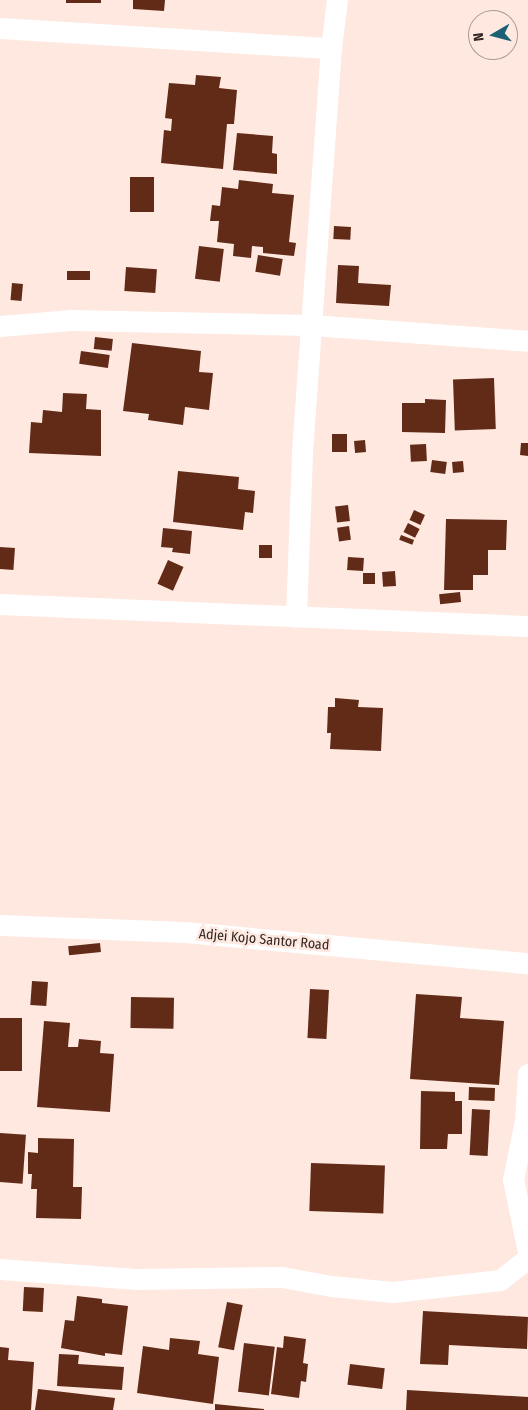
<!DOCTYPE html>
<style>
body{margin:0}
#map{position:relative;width:528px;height:1410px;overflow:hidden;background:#fee8e0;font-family:"Fira Sans Condensed",sans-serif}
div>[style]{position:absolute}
.building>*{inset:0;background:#612b17;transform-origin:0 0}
.minor>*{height:21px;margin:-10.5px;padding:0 10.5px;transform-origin:10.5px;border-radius:10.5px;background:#fff}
span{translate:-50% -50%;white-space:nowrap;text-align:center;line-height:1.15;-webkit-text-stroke:5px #fee8e0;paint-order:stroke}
.street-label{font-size:14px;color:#342722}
.north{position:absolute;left:468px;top:10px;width:50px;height:50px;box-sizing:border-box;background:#fee8e0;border:1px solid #ad9b94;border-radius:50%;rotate:262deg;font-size:14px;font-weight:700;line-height:20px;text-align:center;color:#342722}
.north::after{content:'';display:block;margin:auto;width:18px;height:22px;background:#1c6073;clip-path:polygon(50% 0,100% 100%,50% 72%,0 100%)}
</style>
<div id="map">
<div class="building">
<i style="left:66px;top:0;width:35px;height:3px"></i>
<i style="clip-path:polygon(133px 0,165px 0,164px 11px,133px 9px)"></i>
<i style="clip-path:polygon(196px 75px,221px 77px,219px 88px,237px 90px,234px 124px,227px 124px,223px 169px,161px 163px,164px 130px,171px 131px,172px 119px,165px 118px,169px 83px,195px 85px)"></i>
<i style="clip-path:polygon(237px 133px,273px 136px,272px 153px,277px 154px,277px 174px,233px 170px)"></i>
<i style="left:130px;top:177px;width:24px;height:35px"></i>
<i style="clip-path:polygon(239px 180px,273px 184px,272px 193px,294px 195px,289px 242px,296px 243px,294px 256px,263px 253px,263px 247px,252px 246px,251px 258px,233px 256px,234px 244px,217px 242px,219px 221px,210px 221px,212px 205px,220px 206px,222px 187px,238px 189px)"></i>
<i style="left:334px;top:226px;width:17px;height:13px;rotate:3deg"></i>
<i style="left:199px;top:246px;width:25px;height:33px;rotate:7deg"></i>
<i style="left:258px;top:255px;width:25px;height:17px;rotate:9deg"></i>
<i style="clip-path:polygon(338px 265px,359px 266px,358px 283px,391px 285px,389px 306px,336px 303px)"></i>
<i style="left:126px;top:267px;width:31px;height:24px;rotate:4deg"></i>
<i style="left:67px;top:271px;width:23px;height:9px"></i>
<i style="left:12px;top:283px;width:11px;height:17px;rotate:5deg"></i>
<i style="left:95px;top:337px;width:18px;height:12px;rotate:6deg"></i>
<i style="clip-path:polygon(132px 343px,201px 351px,199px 372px,213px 373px,209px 410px,185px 407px,183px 425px,148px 420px,149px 414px,123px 411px)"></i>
<i style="left:81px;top:351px;width:29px;height:13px;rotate:8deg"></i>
<i style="left:494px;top:378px;width:51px;height:41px;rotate:88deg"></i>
<i style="clip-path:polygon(63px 393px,87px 394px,86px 409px,101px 410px,101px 456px,29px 453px,31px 422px,42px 423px,43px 410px,62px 412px)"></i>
<i style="clip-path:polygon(425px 399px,446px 400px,445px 433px,402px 432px,402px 403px,425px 403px)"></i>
<i style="left:332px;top:434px;width:15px;height:18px"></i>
<i style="left:365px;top:440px;width:12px;height:11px;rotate:85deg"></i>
<i style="clip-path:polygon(521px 443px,528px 443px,528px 456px,520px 455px)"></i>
<i style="left:426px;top:444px;width:17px;height:16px;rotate:87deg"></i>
<i style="left:432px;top:460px;width:15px;height:12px;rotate:8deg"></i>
<i style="left:463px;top:461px;width:11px;height:11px;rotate:85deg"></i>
<i style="clip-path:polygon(178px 471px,239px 477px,238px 489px,255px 491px,253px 513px,245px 512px,243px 530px,173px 522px)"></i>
<i style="left:348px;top:505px;width:16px;height:13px;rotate:83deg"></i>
<i style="left:414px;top:510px;width:12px;height:11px;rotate:24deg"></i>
<i style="clip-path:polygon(446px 519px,507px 520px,506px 550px,488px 550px,488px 575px,473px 575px,473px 590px,444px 590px)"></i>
<i style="left:408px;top:523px;width:13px;height:10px;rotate:27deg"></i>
<i style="left:349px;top:526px;width:14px;height:12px;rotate:82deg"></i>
<i style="clip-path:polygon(163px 528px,192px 531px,190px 554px,172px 552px,173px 548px,161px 547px)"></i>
<i style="left:401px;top:535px;width:14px;height:5px;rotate:21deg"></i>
<i style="left:259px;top:545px;width:13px;height:13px"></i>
<i style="left:0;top:547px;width:15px;height:22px;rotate:4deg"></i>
<i style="left:348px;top:557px;width:16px;height:13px;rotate:4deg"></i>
<i style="left:168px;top:560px;width:17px;height:26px;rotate:24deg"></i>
<i style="left:395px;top:571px;width:15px;height:13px;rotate:86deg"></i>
<i style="left:363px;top:573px;width:12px;height:11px"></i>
<i style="left:460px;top:592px;width:10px;height:21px;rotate:84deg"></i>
<i style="clip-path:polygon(335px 698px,359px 700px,358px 707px,383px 708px,381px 751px,330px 749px,331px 733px,327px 733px,328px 707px,335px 707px)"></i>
<i style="left:100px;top:943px;width:9px;height:32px;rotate:84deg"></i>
<i style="left:32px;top:981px;width:16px;height:24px;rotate:4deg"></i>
<i style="left:310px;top:989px;width:19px;height:49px;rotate:3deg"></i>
<i style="clip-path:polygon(416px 994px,462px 997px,460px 1018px,504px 1021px,499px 1085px,410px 1079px)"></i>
<i style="left:131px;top:997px;width:43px;height:31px;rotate:1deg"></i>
<i style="left:0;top:1018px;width:22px;height:53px"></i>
<i style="clip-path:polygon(44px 1021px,70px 1023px,68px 1047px,78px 1047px,79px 1039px,101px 1041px,100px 1053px,114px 1054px,110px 1112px,37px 1107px)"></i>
<i style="left:469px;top:1087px;width:26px;height:13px;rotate:2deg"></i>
<i style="clip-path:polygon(421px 1091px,455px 1092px,455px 1101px,462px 1101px,462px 1134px,448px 1134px,447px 1149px,420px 1149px)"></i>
<i style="left:472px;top:1109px;width:18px;height:46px;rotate:3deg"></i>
<i style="left:0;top:1133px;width:26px;height:49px;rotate:4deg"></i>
<i style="clip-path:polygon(38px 1138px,74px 1139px,73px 1187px,82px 1187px,81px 1219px,36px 1218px,37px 1189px,31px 1189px,32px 1174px,28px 1174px,28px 1152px,38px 1153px)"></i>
<i style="left:311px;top:1163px;width:74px;height:48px;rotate:2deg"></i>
<i style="left:24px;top:1287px;width:20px;height:24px;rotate:3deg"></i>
<i style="clip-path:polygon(77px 1296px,102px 1299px,102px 1303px,128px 1306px,122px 1355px,105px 1353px,105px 1356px,61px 1348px,65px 1320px,74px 1321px)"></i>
<i style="left:227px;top:1302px;width:16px;height:46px;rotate:11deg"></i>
<i style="clip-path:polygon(423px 1311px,528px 1317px,527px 1349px,449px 1345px,448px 1365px,420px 1364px)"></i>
<i style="clip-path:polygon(284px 1336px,306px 1339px,303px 1363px,308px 1364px,306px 1382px,301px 1381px,299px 1398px,271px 1394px,277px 1347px,283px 1348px)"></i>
<i style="clip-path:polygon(170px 1338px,200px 1341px,198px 1354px,219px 1357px,213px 1404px,137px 1393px,143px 1346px,169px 1350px)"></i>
<i style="left:244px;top:1343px;width:31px;height:49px;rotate:7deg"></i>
<i style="clip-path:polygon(0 1347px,9px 1348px,8px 1360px,34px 1362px,31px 1410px,0 1410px)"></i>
<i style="clip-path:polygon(59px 1354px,79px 1355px,78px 1364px,124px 1367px,122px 1390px,57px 1386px)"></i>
<i style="left:350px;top:1364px;width:35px;height:21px;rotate:7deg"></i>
<i style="clip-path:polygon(38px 1389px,115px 1398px,113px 1410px,35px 1410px)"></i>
<i style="clip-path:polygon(407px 1390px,528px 1397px,528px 1410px,406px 1410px)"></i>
<i style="clip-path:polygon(215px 1404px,264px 1409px,264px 1410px,215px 1410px)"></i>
</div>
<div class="minor">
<i style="left:0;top:28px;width:332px;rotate:3.5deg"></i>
<i style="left:0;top:326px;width:71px;rotate:-4.8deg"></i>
<i style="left:71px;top:320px;width:187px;rotate:1.2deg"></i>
<i style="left:258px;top:324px;width:54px;rotate:1.1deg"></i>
<i style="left:312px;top:325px;width:217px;rotate:4.2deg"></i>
<i style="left:0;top:604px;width:528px;rotate:2.39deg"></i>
<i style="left:296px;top:617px;width:165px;rotate:-87.9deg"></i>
<i style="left:302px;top:452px;width:405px;rotate:-85.9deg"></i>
<i style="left:331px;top:48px;width:48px;rotate:-82.9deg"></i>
<i style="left:0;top:925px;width:185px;rotate:2.2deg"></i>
<i style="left:185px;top:932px;width:344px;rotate:5.2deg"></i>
<i style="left:528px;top:1074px;width:47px;rotate:93.7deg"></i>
<i style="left:525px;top:1121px;width:59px;rotate:101.7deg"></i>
<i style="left:513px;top:1179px;width:75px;rotate:78.4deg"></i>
<i style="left:0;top:1269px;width:135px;rotate:4.2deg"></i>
<i style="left:135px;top:1279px;width:147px;rotate:-0.8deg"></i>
<i style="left:282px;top:1277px;width:50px;rotate:10.4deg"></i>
<i style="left:331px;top:1286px;width:62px;rotate:5.5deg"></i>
<i style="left:393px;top:1292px;width:108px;rotate:-6.4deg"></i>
<i style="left:500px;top:1280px;width:36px;rotate:-38deg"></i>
</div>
<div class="street-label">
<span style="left:264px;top:940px;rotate:5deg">Adjei Kojo Santor Road</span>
</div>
<div class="north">N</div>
</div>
